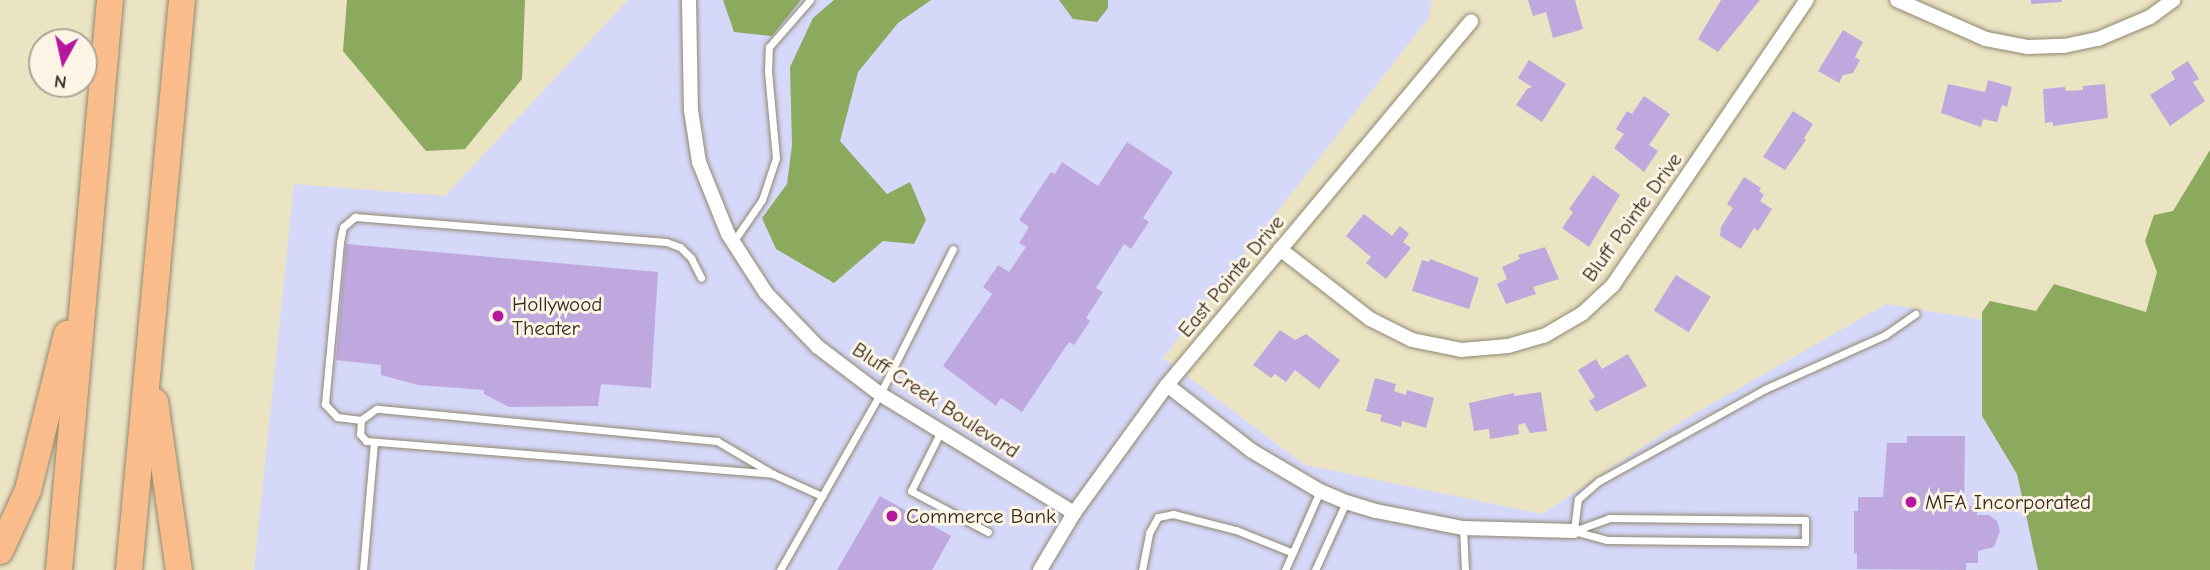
<!DOCTYPE html>
<style>
body{margin:0}
#map{position:relative;width:2210px;height:570px;overflow:hidden;background:#eae4c3;font-family:"Comic Neue",sans-serif}
div>[style]{position:absolute}
.built>*{inset:0;background:#d5d8f9}
.forest>*{inset:0;background:#8baa5d}
.building>*{inset:0;background:#bfa8de;transform-origin:0 0}
.roads{filter:drop-shadow(0 0 2px #928770) drop-shadow(0 0 2px #928770)}
.lane>*{height:7px;margin:-3.5px;padding:0 3.5px;transform-origin:3.5px;border-radius:3.5px;background:#fff}
.street>*{height:14px;margin:-7px;padding:0 7px;transform-origin:7px;border-radius:7px;background:#fff}
.highway>*{height:26px;margin:-13px;padding:0 13px;transform-origin:13px;border-radius:13px;background:#fabc8b}
.dots>*{width:19px;height:19px;translate:-50% -50%;box-sizing:border-box;border:4px solid #fcf5e5;border-radius:50%}
span{translate:-50% -50%;white-space:nowrap;text-align:center;line-height:1.15;-webkit-text-stroke:6px #fcf5e5;paint-order:stroke}
.street-label{font-size:21px;color:#3b2a1e}
.poi-label{font-size:21px;color:#3b2a1e}
.left{translate:0 -50%;text-align:left}
.north{position:absolute;left:28px;top:28px;width:70px;height:70px;box-sizing:border-box;background:#fcf5e5;border:2px solid #afa495;border-radius:50%;rotate:188deg;font-size:19px;font-weight:700;line-height:28px;text-align:center;color:#3b2a1e}
.north::after{content:'';display:block;margin:auto;width:24px;height:32px;background:#b5179e;clip-path:polygon(50% 0,100% 100%,50% 72%,0 100%)}
</style>
<div id="map">
<div class="built">
<i style="clip-path:polygon(628px 0,1432px 0,1428px 19px,1163px 358px,1305px 465px,1542px 514px,1682px 421px,1886px 304px,2087px 337px,2054px 570px,254px 570px,294px 184px,445px 196px)"></i>
</div>
<div class="forest">
<i style="clip-path:polygon(347px 0,525px 0,522px 79px,465px 149px,426px 151px,343px 51px)"></i>
<i style="clip-path:polygon(723px 0,801px 0,772px 36px,734px 32px)"></i>
<i style="clip-path:polygon(834px 0,931px 0,898px 23px,858px 72px,840px 141px,887px 194px,910px 182px,926px 220px,914px 244px,883px 241px,834px 283px,776px 249px,762px 218px,787px 184px,792px 145px,790px 67px,813px 18px)"></i>
<i style="clip-path:polygon(1059px 0,1108px 0,1108px 8px,1097px 22px,1073px 19px)"></i>
<i style="clip-path:polygon(2210px 150px,2210px 570px,2038px 570px,2017px 474px,1982px 416px,1982px 312px,1990px 301px,2036px 311px,2054px 284px,2146px 312px,2157px 272px,2145px 241px,2154px 215px,2173px 211px)"></i>
</div>
<div class="building">
<i style="clip-path:polygon(1528px 0,1575px 0,1583px 29px,1553px 38px,1546px 12px,1533px 16px)"></i>
<i style="clip-path:polygon(1721px 0,1760px 0,1718px 52px,1698px 39px)"></i>
<i style="clip-path:polygon(2031px 0,2062px 0,2062px 2px,2031px 4px)"></i>
<i style="clip-path:polygon(1843px 30px,1863px 42px,1855px 57px,1860px 60px,1853px 73px,1843px 75px,1839px 83px,1818px 71px)"></i>
<i style="clip-path:polygon(1529px 60px,1566px 84px,1542px 122px,1516px 105px,1527px 89px,1532px 87px,1518px 78px)"></i>
<i style="clip-path:polygon(2188px 61px,2199px 79px,2193px 82px,2205px 101px,2170px 126px,2150px 95px,2175px 79px,2171px 72px)"></i>
<i style="clip-path:polygon(1988px 80px,2012px 87px,2007px 107px,2002px 105px,1997px 122px,1983px 119px,1981px 127px,1941px 113px,1948px 84px,1985px 92px)"></i>
<i style="clip-path:polygon(2105px 84px,2108px 118px,2053px 126px,2053px 122px,2045px 123px,2043px 89px,2065px 87px,2066px 91px,2083px 90px,2083px 86px)"></i>
<i style="clip-path:polygon(1644px 96px,1670px 114px,1649px 145px,1658px 151px,1644px 172px,1614px 148px,1624px 134px,1616px 129px,1627px 111px,1632px 114px)"></i>
<i style="clip-path:polygon(1793px 111px,1813px 124px,1804px 138px,1806px 140px,1785px 170px,1763px 157px)"></i>
<i style="clip-path:polygon(1127px 142px,1173px 172px,1143px 218px,1149px 222px,1131px 249px,1124px 244px,1096px 288px,1103px 292px,1086px 318px,1090px 321px,1074px 345px,1069px 342px,1022px 412px,1001px 398px,996px 406px,943px 366px,992px 294px,983px 287px,998px 265px,1009px 272px,1026px 247px,1019px 243px,1029px 227px,1019px 220px,1051px 172px,1055px 174px,1062px 162px,1098px 186px)"></i>
<i style="clip-path:polygon(1593px 175px,1620px 195px,1589px 247px,1562px 228px,1573px 212px,1569px 209px)"></i>
<i style="clip-path:polygon(1744px 177px,1761px 188px,1759px 191px,1764px 195px,1760px 201px,1772px 209px,1758px 231px,1754px 228px,1741px 249px,1720px 236px,1721px 227px,1733px 208px,1727px 204px)"></i>
<i style="clip-path:polygon(1364px 214px,1392px 236px,1400px 226px,1409px 234px,1403px 242px,1411px 248px,1386px 279px,1366px 263px,1371px 257px,1346px 236px)"></i>
<i style="clip-path:polygon(346px 244px,658px 272px,651px 388px,601px 384px,598px 406px,509px 407px,484px 394px,484px 390px,418px 385px,381px 375px,381px 365px,336px 360px)"></i>
<i style="clip-path:polygon(1545px 247px,1559px 279px,1533px 287px,1536px 294px,1506px 304px,1497px 284px,1507px 279px,1502px 267px,1520px 259px,1518px 255px)"></i>
<i style="clip-path:polygon(1430px 259px,1479px 278px,1469px 309px,1412px 291px,1422px 260px,1429px 262px)"></i>
<i style="left:1676px;top:275px;width:41px;height:42px;rotate:32deg"></i>
<i style="clip-path:polygon(1280px 330px,1295px 340px,1306px 334px,1340px 360px,1319px 389px,1295px 370px,1286px 382px,1275px 374px,1271px 378px,1253px 365px)"></i>
<i style="clip-path:polygon(1628px 354px,1647px 386px,1596px 412px,1589px 401px,1595px 397px,1578px 370px,1596px 359px,1602px 369px)"></i>
<i style="clip-path:polygon(1375px 378px,1396px 384px,1394px 391px,1406px 395px,1407px 390px,1434px 398px,1426px 428px,1402px 421px,1401px 427px,1380px 421px,1382px 415px,1366px 411px)"></i>
<i style="clip-path:polygon(1541px 392px,1547px 431px,1530px 433px,1525px 423px,1518px 425px,1519px 434px,1490px 439px,1489px 429px,1474px 431px,1469px 403px,1514px 393px,1514px 396px)"></i>
<i style="clip-path:polygon(1907px 436px,1965px 436px,1964px 506px,1977px 506px,1977px 515px,1989px 515px,1997px 521px,2000px 531px,1994px 547px,1978px 551px,1978px 563px,1966px 563px,1966px 570px,1857px 569px,1857px 553px,1854px 554px,1854px 511px,1858px 511px,1858px 497px,1883px 497px,1887px 443px,1907px 443px)"></i>
<i style="clip-path:polygon(880px 496px,951px 536px,932px 570px,837px 570px)"></i>
</div>
<div class="roads">
<div class="lane">
<i style="left:733px;top:242px;width:51px;rotate:-55.4deg"></i>
<i style="left:762px;top:200px;width:44px;rotate:-71.6deg"></i>
<i style="left:776px;top:158px;width:86px;rotate:-95.3deg"></i>
<i style="left:768px;top:72px;width:25px;rotate:-88deg"></i>
<i style="left:769px;top:47px;width:62px;rotate:-48.9deg"></i>
<i style="left:361px;top:420px;width:24px;rotate:-173deg"></i>
<i style="left:337px;top:417px;width:18px;rotate:-133deg"></i>
<i style="left:325px;top:404px;width:163px;rotate:-84.7deg"></i>
<i style="left:340px;top:242px;width:15px;rotate:-79deg"></i>
<i style="left:343px;top:227px;width:16px;rotate:-40deg"></i>
<i style="left:355px;top:217px;width:312px;rotate:4.6deg"></i>
<i style="left:666px;top:242px;width:15px;rotate:20deg"></i>
<i style="left:680px;top:247px;width:16px;rotate:45deg"></i>
<i style="left:691px;top:258px;width:22px;rotate:63deg"></i>
<i style="left:941px;top:431px;width:67px;rotate:116.6deg"></i>
<i style="left:911px;top:491px;width:87px;rotate:28deg"></i>
<i style="left:773px;top:474px;width:65px;rotate:-149.5deg"></i>
<i style="left:717px;top:441px;width:342px;rotate:-174.6deg"></i>
<i style="left:376px;top:409px;width:19px;rotate:144deg"></i>
<i style="left:361px;top:420px;width:14px;rotate:94deg"></i>
<i style="left:360px;top:434px;width:9px;rotate:49deg"></i>
<i style="left:366px;top:441px;width:408px;rotate:4.6deg"></i>
<i style="left:773px;top:474px;width:54px;rotate:24.2deg"></i>
<i style="left:1609px;top:518px;width:196px;rotate:0.6deg"></i>
<i style="left:1805px;top:520px;width:22px;rotate:90deg"></i>
<i style="left:1805px;top:542px;width:198px;rotate:-179.4deg"></i>
<i style="left:1607px;top:540px;width:34px;rotate:-165deg"></i>
<i style="left:1574px;top:531px;width:37px;rotate:-20deg"></i>
<i style="left:1463px;top:528px;width:42px;rotate:87.3deg"></i>
<i style="left:1574px;top:530px;width:31px;rotate:-83deg"></i>
<i style="left:1578px;top:499px;width:28px;rotate:-41deg"></i>
<i style="left:1599px;top:481px;width:190px;rotate:-29deg"></i>
<i style="left:1765px;top:389px;width:132px;rotate:-24.2deg"></i>
<i style="left:1885px;top:335px;width:37px;rotate:-35deg"></i>
<i style="left:363px;top:570px;width:128px;rotate:-85.1deg"></i>
<i style="left:780px;top:570px;width:202px;rotate:-60.4deg"></i>
<i style="left:880px;top:394px;width:162px;rotate:-63.3deg"></i>
<i style="left:1142px;top:570px;width:38px;rotate:-79deg"></i>
<i style="left:1149px;top:533px;width:18px;rotate:-61deg"></i>
<i style="left:1158px;top:517px;width:15px;rotate:-11deg"></i>
<i style="left:1173px;top:514px;width:65px;rotate:14.3deg"></i>
<i style="left:1236px;top:530px;width:61px;rotate:22deg"></i>
<i style="left:1285px;top:570px;width:86px;rotate:-66.1deg"></i>
<i style="left:1315px;top:570px;width:75px;rotate:-65.5deg"></i>
</div>
<div class="street">
<i style="left:689px;top:0;width:110px;rotate:89deg"></i>
<i style="left:691px;top:110px;width:53px;rotate:81.3deg"></i>
<i style="left:699px;top:162px;width:78px;rotate:68.1deg"></i>
<i style="left:728px;top:234px;width:70px;rotate:57.2deg"></i>
<i style="left:766px;top:293px;width:75px;rotate:46.1deg"></i>
<i style="left:818px;top:347px;width:78px;rotate:37.2deg"></i>
<i style="left:880px;top:394px;width:228px;rotate:31.5deg"></i>
<i style="left:1897px;top:0;width:97px;rotate:23.7deg"></i>
<i style="left:1986px;top:39px;width:43px;rotate:10.8deg"></i>
<i style="left:2028px;top:47px;width:36px;rotate:-2deg"></i>
<i style="left:2064px;top:46px;width:35px;rotate:-12deg"></i>
<i style="left:2098px;top:39px;width:56px;rotate:-22.9deg"></i>
<i style="left:2150px;top:17px;width:29px;rotate:-36deg"></i>
<i style="left:1280px;top:249px;width:114px;rotate:37.9deg"></i>
<i style="left:1370px;top:319px;width:47px;rotate:26.6deg"></i>
<i style="left:1412px;top:340px;width:50px;rotate:11.5deg"></i>
<i style="left:1461px;top:350px;width:47px;rotate:-4.9deg"></i>
<i style="left:1508px;top:346px;width:37px;rotate:-16deg"></i>
<i style="left:1544px;top:336px;width:45px;rotate:-30.5deg"></i>
<i style="left:1583px;top:313px;width:41px;rotate:-43deg"></i>
<i style="left:1613px;top:285px;width:345px;rotate:-55.8deg"></i>
<i style="left:1167px;top:385px;width:108px;rotate:37.8deg"></i>
<i style="left:1252px;top:451px;width:79px;rotate:30.5deg"></i>
<i style="left:1320px;top:491px;width:28px;rotate:23deg"></i>
<i style="left:1346px;top:502px;width:31px;rotate:17deg"></i>
<i style="left:1376px;top:511px;width:89px;rotate:11.1deg"></i>
<i style="left:1463px;top:528px;width:111px;rotate:1.5deg"></i>
<i style="left:1040px;top:570px;width:66px;rotate:-59.2deg"></i>
<i style="left:1074px;top:513px;width:158px;rotate:-54deg"></i>
<i style="left:1167px;top:385px;width:474px;rotate:-50.1deg"></i>
</div>
<div class="highway">
<i style="left:155px;top:402px;width:170px;rotate:81.9deg"></i>
<i style="left:0;top:551px;width:67px;rotate:-65.3deg"></i>
<i style="left:28px;top:490px;width:161px;rotate:-76deg"></i>
<i style="left:59px;top:570px;width:572px;rotate:-84.89deg"></i>
<i style="left:129px;top:570px;width:572px;rotate:-84.69deg"></i>
</div>
</div>
<div class="dots">
<i style="left:498px;top:316px;background:#b5179e"></i>
<i style="left:1911px;top:502px;background:#b5179e"></i>
<i style="left:892px;top:516px;background:#b5179e"></i>
</div>
<div class="street-label">
<span style="left:1632px;top:217px;rotate:-54deg">Bluff Pointe Drive</span>
<span style="left:1231px;top:276px;rotate:-50deg">East Pointe Drive</span>
<span style="left:936px;top:400px;rotate:33deg">Bluff Creek Boulevard</span>
</div>
<div class="poi-label">
<span class="left" style="left:512px;top:316px">Hollywood<br>Theater</span>
<span class="left" style="left:1925px;top:502px">MFA Incorporated</span>
<span class="left" style="left:906px;top:516px">Commerce Bank</span>
</div>
<div class="north">N</div>
</div>
